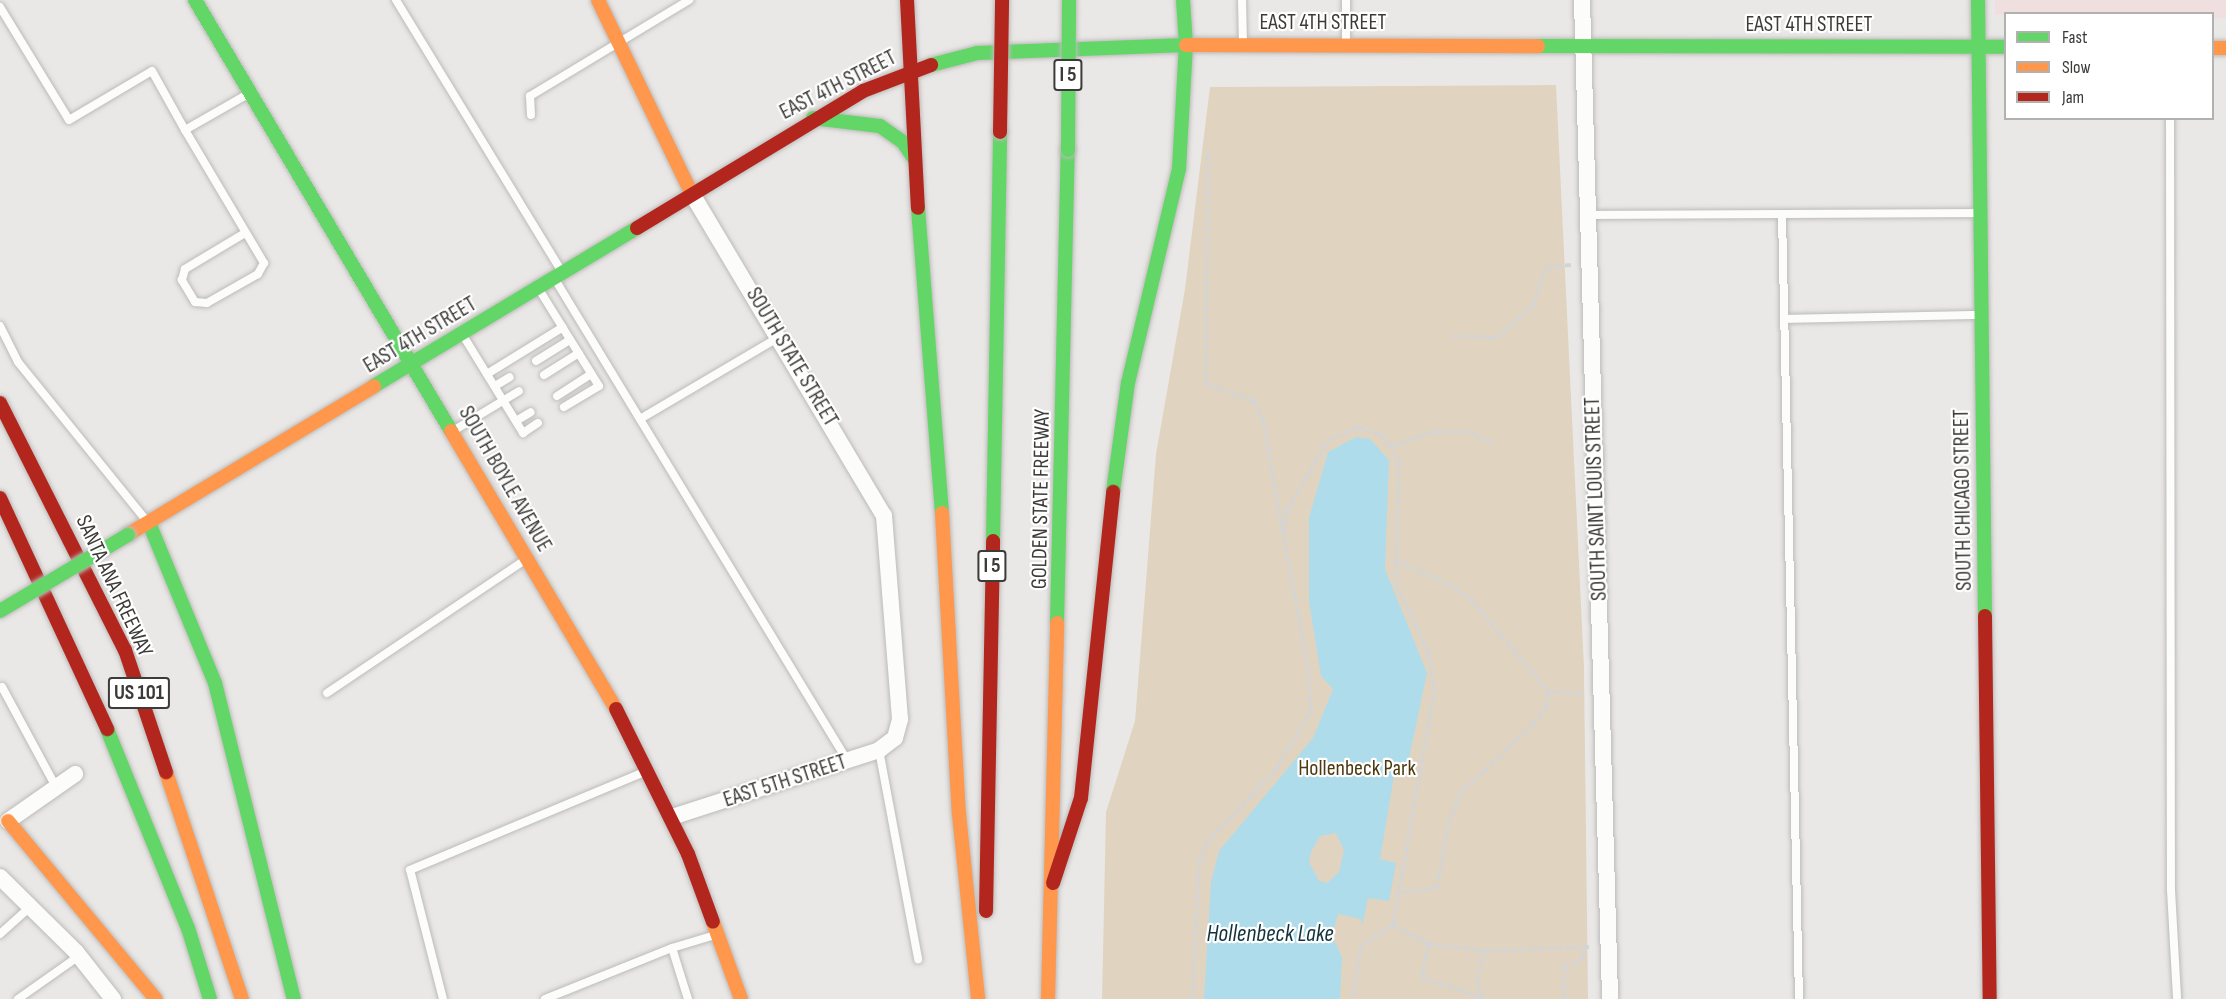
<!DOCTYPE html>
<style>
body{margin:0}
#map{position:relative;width:2226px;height:999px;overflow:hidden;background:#eae8e6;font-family:"Sofia Sans Condensed",sans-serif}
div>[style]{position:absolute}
.education>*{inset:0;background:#efdfdf}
.green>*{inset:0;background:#e0d4c0}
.water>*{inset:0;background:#aedceb}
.path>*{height:4px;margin-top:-2px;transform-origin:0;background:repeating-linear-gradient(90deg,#d5d4d4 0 6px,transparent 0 9px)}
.roads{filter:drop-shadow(0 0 2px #bcbbb9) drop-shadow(0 0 2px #bcbbb9)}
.lane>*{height:8px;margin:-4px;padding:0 4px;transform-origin:4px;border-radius:4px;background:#fcfcfb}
.street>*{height:16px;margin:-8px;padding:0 8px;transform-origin:8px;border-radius:8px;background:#fcfcfb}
.fast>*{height:14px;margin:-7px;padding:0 7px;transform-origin:7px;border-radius:7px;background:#63d668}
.slow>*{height:14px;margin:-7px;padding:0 7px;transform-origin:7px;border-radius:7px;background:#ff974d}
.jam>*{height:14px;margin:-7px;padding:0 7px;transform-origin:7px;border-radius:7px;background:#b3261e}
.bridges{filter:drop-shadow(0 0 2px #bcbbb9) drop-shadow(0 0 2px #bcbbb9)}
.fast-bridge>*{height:14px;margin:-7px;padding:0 7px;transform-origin:7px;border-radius:7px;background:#63d668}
.jam-bridge>*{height:14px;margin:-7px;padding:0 7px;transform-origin:7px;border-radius:7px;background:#b3261e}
span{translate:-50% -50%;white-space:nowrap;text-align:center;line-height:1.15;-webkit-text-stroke:4.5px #fff;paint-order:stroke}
.shield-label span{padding:2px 4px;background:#fff;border:2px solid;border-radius:4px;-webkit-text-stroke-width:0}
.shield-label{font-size:21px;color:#3c3b39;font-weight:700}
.street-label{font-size:22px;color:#3c3b39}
.park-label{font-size:22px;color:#4d3a11}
.water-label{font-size:24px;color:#12333c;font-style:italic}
.legend{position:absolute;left:2004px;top:12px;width:210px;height:108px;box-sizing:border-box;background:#fff;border:2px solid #b1b1b0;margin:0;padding:8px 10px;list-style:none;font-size:18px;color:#3c3b39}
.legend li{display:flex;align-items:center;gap:12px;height:30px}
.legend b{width:30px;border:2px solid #b1b1b0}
</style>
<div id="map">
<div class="education">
<i style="clip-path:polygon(1995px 0,2226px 0,2226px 18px,1995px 15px)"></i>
</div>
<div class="green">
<i style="clip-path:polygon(1556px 85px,1584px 667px,1588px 999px,1102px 999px,1106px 812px,1135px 721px,1156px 454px,1185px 289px,1210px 87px)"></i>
</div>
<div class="water">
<i style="clip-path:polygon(evenodd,1356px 437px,1370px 439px,1389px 460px,1385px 569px,1427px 673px,1405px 777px,1394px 776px,1380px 859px,1396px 863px,1389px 901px,1368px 898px,1362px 926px,1361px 919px,1338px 914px,1332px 936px,1342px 957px,1340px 999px,1204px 999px,1211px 882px,1219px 851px,1313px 738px,1333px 689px,1321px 676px,1309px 601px,1309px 518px,1328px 452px,1356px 437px,1336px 833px,1344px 850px,1339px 872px,1327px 883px,1319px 881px,1309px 862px,1311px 852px,1320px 836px,1336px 833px)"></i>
</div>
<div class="path">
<i style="left:1208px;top:154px;width:230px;rotate:90.5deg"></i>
<i style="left:1206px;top:384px;width:51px;rotate:19.5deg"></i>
<i style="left:1254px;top:401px;width:21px;rotate:65deg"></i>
<i style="left:1263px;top:420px;width:114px;rotate:79.9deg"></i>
<i style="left:1453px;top:336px;width:44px;rotate:2.6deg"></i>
<i style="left:1497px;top:338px;width:49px;rotate:-42.5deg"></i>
<i style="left:1533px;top:305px;width:40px;rotate:-69.8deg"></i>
<i style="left:1547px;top:267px;width:24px;rotate:-5deg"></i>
<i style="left:1392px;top:446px;width:43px;rotate:-18.9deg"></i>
<i style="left:1433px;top:432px;width:37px"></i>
<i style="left:1470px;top:432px;width:24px;rotate:28deg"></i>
<i style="left:1395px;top:560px;width:65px;rotate:24.6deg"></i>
<i style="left:1454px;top:587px;width:23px;rotate:38deg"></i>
<i style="left:1472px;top:601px;width:119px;rotate:49.8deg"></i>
<i style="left:1549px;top:692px;width:14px;rotate:98deg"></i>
<i style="left:1547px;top:706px;width:22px;rotate:126deg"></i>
<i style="left:1534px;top:724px;width:100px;rotate:137deg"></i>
<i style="left:1461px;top:792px;width:31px;rotate:112deg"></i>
<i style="left:1449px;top:821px;width:68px;rotate:100.2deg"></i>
<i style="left:1437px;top:888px;width:38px;rotate:173deg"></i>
<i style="left:1549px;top:692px;width:35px;rotate:3deg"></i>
<i style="left:1393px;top:925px;width:40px;rotate:28deg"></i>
<i style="left:1428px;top:944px;width:56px;rotate:7.1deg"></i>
<i style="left:1428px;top:944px;width:35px;rotate:100deg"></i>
<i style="left:1422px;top:978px;width:62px;rotate:17.9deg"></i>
<i style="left:1192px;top:999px;width:135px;rotate:-87deg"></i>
<i style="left:1199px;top:864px;width:20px;rotate:-72deg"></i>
<i style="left:1205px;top:845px;width:105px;rotate:-46.9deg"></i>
<i style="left:1277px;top:768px;width:66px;rotate:-59.2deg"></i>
<i style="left:1311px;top:711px;width:44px;rotate:-93.9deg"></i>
<i style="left:1308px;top:667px;width:135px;rotate:-100.6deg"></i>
<i style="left:1283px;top:534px;width:23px;rotate:-80deg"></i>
<i style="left:1287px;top:511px;width:82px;rotate:-60deg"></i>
<i style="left:1328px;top:440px;width:33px;rotate:-23deg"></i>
<i style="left:1358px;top:427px;width:27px;rotate:20deg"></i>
<i style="left:1383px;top:436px;width:31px;rotate:58deg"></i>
<i style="left:1399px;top:462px;width:121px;rotate:91.4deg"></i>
<i style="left:1396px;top:583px;width:76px;rotate:65.1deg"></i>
<i style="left:1428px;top:652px;width:36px;rotate:79deg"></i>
<i style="left:1435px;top:687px;width:242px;rotate:100deg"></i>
<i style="left:1393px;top:925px;width:38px;rotate:147deg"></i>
<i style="left:1361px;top:946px;width:54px;rotate:98.6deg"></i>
<i style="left:1483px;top:999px;width:18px;rotate:-109deg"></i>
<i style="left:1477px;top:982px;width:32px;rotate:-77deg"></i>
<i style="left:1484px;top:951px;width:108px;rotate:-2.1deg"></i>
<i style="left:1565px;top:999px;width:32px;rotate:-92deg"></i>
<i style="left:1564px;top:967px;width:19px;rotate:-21deg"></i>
<i style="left:1582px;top:960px;width:13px;rotate:-77deg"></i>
</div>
<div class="roads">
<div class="lane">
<i style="left:396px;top:0;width:315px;rotate:58.6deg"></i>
<i style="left:1242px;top:0;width:44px;rotate:88.7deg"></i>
<i style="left:1346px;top:0;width:44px;rotate:90deg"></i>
<i style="left:0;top:7px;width:132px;rotate:58.6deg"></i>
<i style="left:69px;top:120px;width:96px;rotate:-30.6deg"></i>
<i style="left:152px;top:71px;width:68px;rotate:60.8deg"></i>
<i style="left:185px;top:130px;width:73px;rotate:-29.7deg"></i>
<i style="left:531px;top:115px;width:19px;rotate:-93deg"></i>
<i style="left:530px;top:96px;width:186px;rotate:-31.1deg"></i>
<i style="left:2170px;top:118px;width:772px;rotate:89.93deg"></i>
<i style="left:2171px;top:890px;width:109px;rotate:86.8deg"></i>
<i style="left:185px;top:130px;width:155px;rotate:59.3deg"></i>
<i style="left:264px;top:263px;width:13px;rotate:119deg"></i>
<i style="left:258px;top:274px;width:59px;rotate:150.4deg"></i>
<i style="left:207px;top:303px;width:12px;rotate:-175deg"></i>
<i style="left:195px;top:302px;width:26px;rotate:-121deg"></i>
<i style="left:182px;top:280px;width:11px;rotate:-75deg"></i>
<i style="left:185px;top:269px;width:70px;rotate:-31deg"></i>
<i style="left:1782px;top:214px;width:785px;rotate:88.76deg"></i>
<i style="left:1587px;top:215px;width:393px;rotate:-0.3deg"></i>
<i style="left:556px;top:281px;width:560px;rotate:58.72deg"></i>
<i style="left:540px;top:291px;width:112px;rotate:58.2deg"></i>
<i style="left:599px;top:386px;width:41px;rotate:149deg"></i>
<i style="left:1785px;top:319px;width:196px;rotate:-1.2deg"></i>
<i style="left:0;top:326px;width:40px;rotate:63.4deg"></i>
<i style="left:18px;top:362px;width:202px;rotate:51deg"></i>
<i style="left:464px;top:337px;width:113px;rotate:58.4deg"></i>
<i style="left:523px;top:433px;width:18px;rotate:-34deg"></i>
<i style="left:536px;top:361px;width:40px;rotate:-32deg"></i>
<i style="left:487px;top:374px;width:89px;rotate:-31.7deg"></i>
<i style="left:544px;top:375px;width:41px;rotate:-32.2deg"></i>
<i style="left:495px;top:386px;width:17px;rotate:-31deg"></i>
<i style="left:557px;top:396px;width:40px;rotate:-32.9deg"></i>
<i style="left:640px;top:419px;width:161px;rotate:-30.5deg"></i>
<i style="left:516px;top:421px;width:17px;rotate:-31deg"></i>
<i style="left:453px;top:431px;width:77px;rotate:-31.2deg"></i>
<i style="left:2px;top:687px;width:114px;rotate:61.6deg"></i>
<i style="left:327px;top:693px;width:239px;rotate:-33.9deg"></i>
<i style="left:879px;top:750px;width:213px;rotate:79.4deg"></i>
<i style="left:0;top:934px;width:40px;rotate:-42deg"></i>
<i style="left:18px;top:999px;width:75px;rotate:-35.2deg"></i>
<i style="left:443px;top:999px;width:133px;rotate:-104.3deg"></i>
<i style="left:410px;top:870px;width:257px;rotate:-22.7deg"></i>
<i style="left:545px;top:999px;width:137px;rotate:-21.9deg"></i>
<i style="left:688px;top:999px;width:53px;rotate:-107.4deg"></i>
<i style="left:672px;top:948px;width:45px;rotate:-16.8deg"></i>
</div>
<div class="street">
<i style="left:1582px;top:0;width:999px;rotate:88.39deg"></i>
<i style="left:672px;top:817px;width:218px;rotate:-17.9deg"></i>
<i style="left:879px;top:750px;width:20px;rotate:-37deg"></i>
<i style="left:895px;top:738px;width:20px;rotate:-75deg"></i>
<i style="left:900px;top:719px;width:204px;rotate:-94.5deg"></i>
<i style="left:884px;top:516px;width:377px;rotate:-120.8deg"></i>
<i style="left:8px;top:821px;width:82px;rotate:-35deg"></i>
<i style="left:0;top:877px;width:107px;rotate:44.6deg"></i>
<i style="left:76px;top:952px;width:60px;rotate:51.8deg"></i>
</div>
<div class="fast">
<i style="left:195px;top:0;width:501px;rotate:59.29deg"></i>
<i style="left:1978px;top:0;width:616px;rotate:89.35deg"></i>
<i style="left:1538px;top:46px;width:468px;rotate:0.1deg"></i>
<i style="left:931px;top:65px;width:48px;rotate:-14.6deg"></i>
<i style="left:977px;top:53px;width:209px;rotate:-2.2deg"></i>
<i style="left:1186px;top:45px;width:45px;rotate:-93.8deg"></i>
<i style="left:813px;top:118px;width:67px;rotate:6.8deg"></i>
<i style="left:880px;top:126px;width:28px;rotate:35deg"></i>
<i style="left:903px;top:142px;width:22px;rotate:56deg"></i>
<i style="left:918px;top:208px;width:306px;rotate:85.5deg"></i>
<i style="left:374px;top:386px;width:307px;rotate:-31deg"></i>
<i style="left:1113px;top:492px;width:110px;rotate:-82.2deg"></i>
<i style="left:1128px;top:383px;width:220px;rotate:-76.6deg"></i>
<i style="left:1179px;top:169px;width:124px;rotate:-86.8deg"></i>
<i style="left:149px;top:523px;width:173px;rotate:67.6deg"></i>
<i style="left:215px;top:683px;width:326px;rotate:76deg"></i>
<i style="left:993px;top:541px;width:409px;rotate:-89deg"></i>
<i style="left:1057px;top:623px;width:473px;rotate:-88.7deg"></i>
<i style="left:107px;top:729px;width:215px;rotate:67.9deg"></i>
<i style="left:188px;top:928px;width:74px;rotate:72.8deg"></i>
</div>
<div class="slow">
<i style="left:598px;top:0;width:213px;rotate:64.2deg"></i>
<i style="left:1186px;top:45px;width:352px;rotate:0.2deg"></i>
<i style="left:2212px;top:48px;width:14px"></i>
<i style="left:451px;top:431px;width:323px;rotate:59.3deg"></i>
<i style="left:942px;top:513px;width:301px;rotate:86.8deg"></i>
<i style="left:959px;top:814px;width:186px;rotate:84.1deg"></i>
<i style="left:129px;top:534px;width:286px;rotate:-31.1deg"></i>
<i style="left:166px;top:772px;width:239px;rotate:71.5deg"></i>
<i style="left:8px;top:821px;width:231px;rotate:50.3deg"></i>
<i style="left:713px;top:922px;width:82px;rotate:70deg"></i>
<i style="left:1048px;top:999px;width:376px;rotate:-88.6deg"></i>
</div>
<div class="jam">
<i style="left:907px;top:0;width:208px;rotate:87deg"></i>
<i style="left:637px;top:228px;width:264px;rotate:-31.2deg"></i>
<i style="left:863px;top:91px;width:73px;rotate:-20.9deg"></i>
<i style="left:0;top:403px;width:277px;rotate:63.2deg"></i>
<i style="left:125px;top:650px;width:129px;rotate:71.4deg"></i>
<i style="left:0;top:498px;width:255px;rotate:65.1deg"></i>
<i style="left:1985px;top:616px;width:383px;rotate:89.3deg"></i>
<i style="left:616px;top:709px;width:162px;rotate:63.6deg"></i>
<i style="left:688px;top:854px;width:72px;rotate:69.8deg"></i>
<i style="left:1053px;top:883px;width:89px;rotate:-71.8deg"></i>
<i style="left:1081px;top:798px;width:308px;rotate:-84deg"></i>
<i style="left:986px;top:911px;width:370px;rotate:-88.9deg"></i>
</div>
</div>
<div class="bridges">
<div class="fast-bridge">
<i style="left:1068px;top:150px;width:150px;rotate:-89.6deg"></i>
<i style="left:0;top:611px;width:149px;rotate:-30.7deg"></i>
</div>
<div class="jam-bridge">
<i style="left:1000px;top:132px;width:132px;rotate:-89.1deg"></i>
</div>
</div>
<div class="shield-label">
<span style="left:1068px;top:75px">I 5</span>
<span style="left:992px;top:566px">I 5</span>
<span style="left:139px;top:693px">US 101</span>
</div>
<div class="street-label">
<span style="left:1323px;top:23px">EAST 4TH STREET</span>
<span style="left:1809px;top:25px">EAST 4TH STREET</span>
<span style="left:838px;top:85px;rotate:-27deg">EAST 4TH STREET</span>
<span style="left:420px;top:335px;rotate:-31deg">EAST 4TH STREET</span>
<span style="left:792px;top:357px;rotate:59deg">SOUTH STATE STREET</span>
<span style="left:505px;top:479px;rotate:60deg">SOUTH BOYLE AVENUE</span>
<span style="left:1041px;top:499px;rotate:-89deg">GOLDEN STATE FREEWAY</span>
<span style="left:1596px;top:499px;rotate:-92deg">SOUTH SAINT LOUIS STREET</span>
<span style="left:1963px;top:500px;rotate:-91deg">SOUTH CHICAGO STREET</span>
<span style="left:114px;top:586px;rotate:65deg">SANTA ANA FREEWAY</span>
<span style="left:785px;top:781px;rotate:-18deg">EAST 5TH STREET</span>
</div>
<div class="park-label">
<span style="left:1357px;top:769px">Hollenbeck Park</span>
</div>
<div class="water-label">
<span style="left:1270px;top:934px">Hollenbeck Lake</span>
</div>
<ul class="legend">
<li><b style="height:8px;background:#63d668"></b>Fast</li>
<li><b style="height:8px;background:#ff974d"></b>Slow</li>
<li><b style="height:8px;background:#b3261e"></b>Jam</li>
</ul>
</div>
